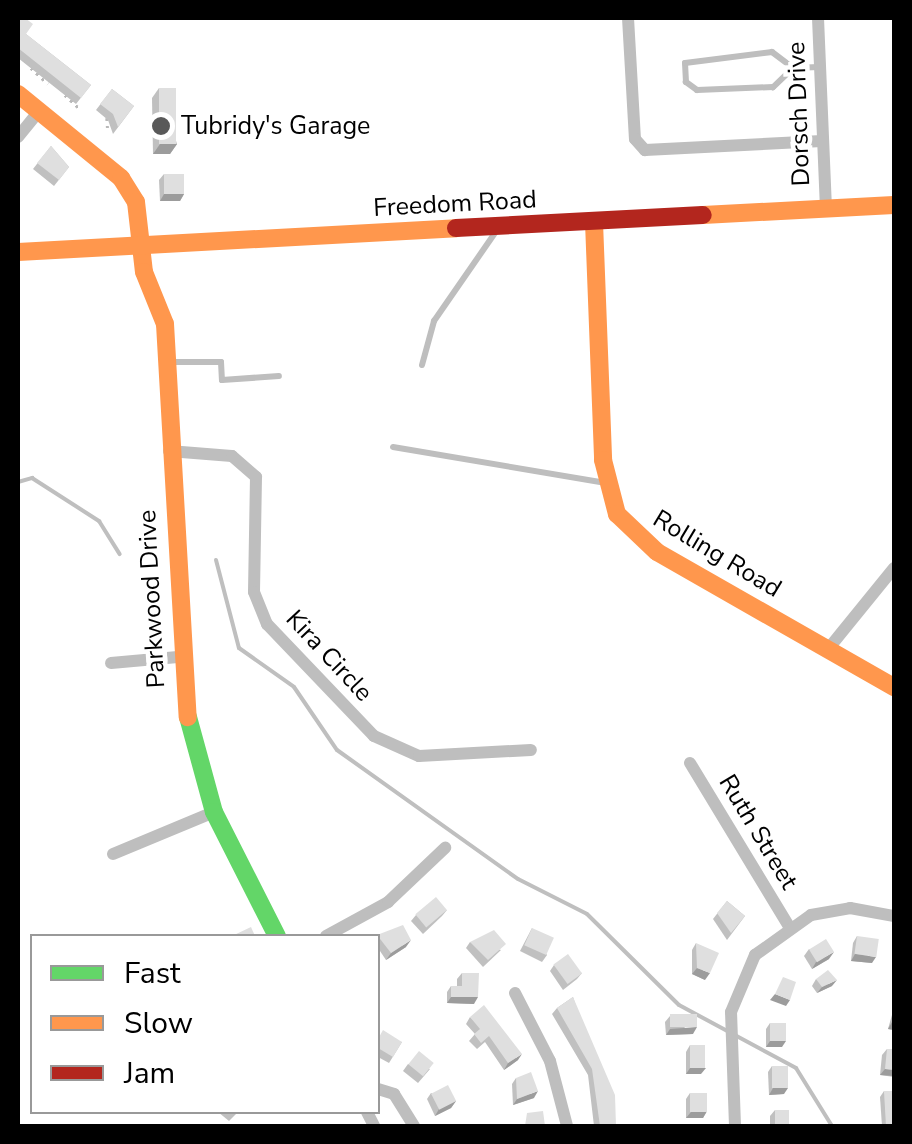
<!DOCTYPE html>
<style>
body{margin:0}
#map{position:relative;width:912px;height:1144px;overflow:hidden;background:#fff;font-family:"Nunito Sans",sans-serif}
div>[style]{position:absolute}
.stream>*{height:4px;margin:-2px;padding:0 2px;transform-origin:2px;border-radius:2px;background:#bfbfbf}
.path>*{height:2.5px;margin-top:-1.25px;transform-origin:0;background:repeating-linear-gradient(90deg,#b9b9b9 0 2.5px,transparent 0 7.5px)}
.lane>*{height:6px;margin:-3px;padding:0 3px;transform-origin:3px;border-radius:3px;background:#bebebe}
.street>*{height:12px;margin:-6px;padding:0 6px;transform-origin:6px;border-radius:6px;background:#bebebe}
.fast>*{height:18px;margin:-9px;padding:0 9px;transform-origin:9px;border-radius:9px;background:#63d668}
.slow>*{height:18px;margin:-9px;padding:0 9px;transform-origin:9px;border-radius:9px;background:#ff974d}
.jam>*{height:18px;margin:-9px;padding:0 9px;transform-origin:9px;border-radius:9px;background:#b3261e}
.wall>*{inset:0;background:#c0c0c0}
.shaded-wall>*{inset:0;background:#9c9c9c}
.building>*{inset:0;background:#dfdfdf;transform-origin:0 0}
.dots>*{width:28px;height:28px;translate:-50% -50%;box-sizing:border-box;border:5px solid #fff;border-radius:50%}
span{translate:-50% -50%;white-space:nowrap;text-align:center;line-height:1.15;-webkit-text-stroke:9px #fff;paint-order:stroke}
.street-label{font-size:25px;color:#000}
.poi-label{font-size:25px;color:#000}
.left{translate:0 -50%;text-align:left}
.frame{position:absolute;inset:0;border:20px solid #000;pointer-events:none}
.legend{position:absolute;left:30px;top:934px;width:350px;height:180px;box-sizing:border-box;background:#fff;border:2px solid #999;margin:0;padding:12px 18px;list-style:none;font-size:30px;color:#000}
.legend li{display:flex;align-items:center;gap:20px;height:50px}
.legend b{width:50px;border:2px solid #999}
</style>
<div id="map">
<div class="stream">
<i style="left:18px;top:482px;width:15px;rotate:-16deg"></i>
<i style="left:32px;top:478px;width:80px;rotate:32.7deg"></i>
<i style="left:99px;top:521px;width:39px;rotate:58deg"></i>
<i style="left:216px;top:560px;width:91px;rotate:75.4deg"></i>
<i style="left:239px;top:648px;width:67px;rotate:35.3deg"></i>
<i style="left:294px;top:687px;width:76px;rotate:55.7deg"></i>
<i style="left:337px;top:750px;width:222px;rotate:35.5deg"></i>
<i style="left:518px;top:879px;width:77px;rotate:26.9deg"></i>
<i style="left:587px;top:914px;width:129px;rotate:44.7deg"></i>
<i style="left:679px;top:1005px;width:133px;rotate:28.3deg"></i>
<i style="left:796px;top:1068px;width:68px;rotate:58.2deg"></i>
</div>
<div class="path">
<i style="left:31px;top:68px;width:23px;rotate:43deg"></i>
<i style="left:65px;top:95px;width:22px;rotate:43deg"></i>
<i style="left:107px;top:118px;width:13px;rotate:86deg"></i>
</div>
<div class="lane">
<i style="left:793px;top:68px;width:28px;rotate:136deg"></i>
<i style="left:773px;top:87px;width:76px;rotate:177.7deg"></i>
<i style="left:697px;top:90px;width:14px;rotate:-144deg"></i>
<i style="left:686px;top:82px;width:19px;rotate:-93deg"></i>
<i style="left:685px;top:63px;width:88px;rotate:-7.2deg"></i>
<i style="left:772px;top:52px;width:26px;rotate:37deg"></i>
<i style="left:793px;top:68px;width:26px;rotate:-2deg"></i>
<i style="left:168px;top:362px;width:53px"></i>
<i style="left:221px;top:362px;width:18px;rotate:87deg"></i>
<i style="left:222px;top:380px;width:57px;rotate:-4deg"></i>
<i style="left:422px;top:365px;width:46px;rotate:-74.7deg"></i>
<i style="left:434px;top:321px;width:107px;rotate:-55.3deg"></i>
<i style="left:393px;top:447px;width:216px;rotate:9.6deg"></i>
</div>
<div class="street">
<i style="left:628px;top:18px;width:121px;rotate:86.7deg"></i>
<i style="left:635px;top:139px;width:15px;rotate:48deg"></i>
<i style="left:645px;top:150px;width:177px;rotate:-2.9deg"></i>
<i style="left:818px;top:18px;width:191px;rotate:87.6deg"></i>
<i style="left:18px;top:137px;width:33px;rotate:-51deg"></i>
<i style="left:169px;top:451px;width:63px;rotate:4.5deg"></i>
<i style="left:232px;top:456px;width:32px;rotate:41deg"></i>
<i style="left:256px;top:477px;width:115px;rotate:91deg"></i>
<i style="left:254px;top:592px;width:35px;rotate:68deg"></i>
<i style="left:267px;top:624px;width:155px;rotate:46.3deg"></i>
<i style="left:374px;top:736px;width:49px;rotate:24deg"></i>
<i style="left:419px;top:756px;width:112px;rotate:-3.1deg"></i>
<i style="left:829px;top:648px;width:103px;rotate:-50.9deg"></i>
<i style="left:111px;top:663px;width:67px;rotate:-5.1deg"></i>
<i style="left:690px;top:763px;width:189px;rotate:58.8deg"></i>
<i style="left:113px;top:854px;width:109px;rotate:-22.6deg"></i>
<i style="left:326px;top:936px;width:71px;rotate:-28.7deg"></i>
<i style="left:388px;top:902px;width:79px;rotate:-43.5deg"></i>
<i style="left:515px;top:993px;width:76px;rotate:62.8deg"></i>
<i style="left:550px;top:1061px;width:67px;rotate:75.3deg"></i>
<i style="left:378px;top:1089px;width:17px;rotate:17deg"></i>
<i style="left:394px;top:1094px;width:38px;rotate:58deg"></i>
<i style="left:367px;top:1112px;width:16px;rotate:63deg"></i>
<i style="left:735px;top:1126px;width:114px;rotate:-92deg"></i>
<i style="left:731px;top:1012px;width:62px;rotate:-67.2deg"></i>
<i style="left:755px;top:955px;width:69px;rotate:-35.5deg"></i>
<i style="left:811px;top:915px;width:40px;rotate:-10deg"></i>
<i style="left:850px;top:908px;width:45px;rotate:10.3deg"></i>
</div>
<div class="fast">
<i style="left:188px;top:717px;width:98px;rotate:74.7deg"></i>
<i style="left:214px;top:812px;width:139px;rotate:63.1deg"></i>
</div>
<div class="slow">
<i style="left:18px;top:94px;width:133px;rotate:39.2deg"></i>
<i style="left:121px;top:178px;width:28px;rotate:58deg"></i>
<i style="left:136px;top:202px;width:70px;rotate:83.5deg"></i>
<i style="left:144px;top:272px;width:56px;rotate:68deg"></i>
<i style="left:165px;top:324px;width:394px;rotate:86.7deg"></i>
<i style="left:703px;top:215px;width:191px;rotate:-3deg"></i>
<i style="left:594px;top:222px;width:238px;rotate:87.8deg"></i>
<i style="left:603px;top:460px;width:56px;rotate:75.5deg"></i>
<i style="left:617px;top:514px;width:55px;rotate:43.5deg"></i>
<i style="left:657px;top:552px;width:273px;rotate:29.7deg"></i>
<i style="left:18px;top:252px;width:439px;rotate:-3.1deg"></i>
</div>
<div class="jam">
<i style="left:456px;top:228px;width:247px;rotate:-3deg"></i>
</div>
<div class="wall">
<i style="clip-path:polygon(18px 18px,26px 34px,91px 85px,76px 104px,18px 58px)"></i>
<i style="clip-path:polygon(159px 88px,177px 144px,170px 154px,153px 154px,152px 98px)"></i>
<i style="clip-path:polygon(112px 89px,134px 106px,113px 134px,108px 120px,96px 110px)"></i>
<i style="clip-path:polygon(51px 146px,69px 167px,54px 186px,33px 169px)"></i>
<i style="clip-path:polygon(164px 174px,184px 194px,180px 201px,160px 201px,159px 180px)"></i>
<i style="clip-path:polygon(727px 901px,745px 916px,727px 940px,713px 919px)"></i>
<i style="clip-path:polygon(447px 910px,442px 916px,423px 934px,411px 921px,416px 915px)"></i>
<i style="clip-path:polygon(532px 928px,547px 955px,542px 962px,520px 951px)"></i>
<i style="clip-path:polygon(377px 935px,406px 947px,386px 960px,378px 948px)"></i>
<i style="clip-path:polygon(857px 936px,872px 963px,851px 961px,853px 943px)"></i>
<i style="clip-path:polygon(470px 942px,501px 950px,483px 967px,466px 948px)"></i>
<i style="clip-path:polygon(696px 943px,705px 980px,692px 974px,692px 950px)"></i>
<i style="clip-path:polygon(809px 949px,829px 959px,812px 969px,804px 956px)"></i>
<i style="clip-path:polygon(554px 965px,582px 973px,577px 979px,563px 990px,550px 971px)"></i>
<i style="clip-path:polygon(462px 973px,474px 1004px,447px 1003px,447px 992px,451px 986px,457px 986px,457px 979px)"></i>
<i style="clip-path:polygon(816px 979px,832px 986px,817px 993px,812px 986px)"></i>
<i style="clip-path:polygon(573px 997px,616px 1126px,594px 1126px,588px 1075px,552px 1014px,557px 1008px)"></i>
<i style="clip-path:polygon(894px 1008px,894px 1030px,888px 1029px)"></i>
<i style="clip-path:polygon(670px 1016px,693px 1034px,666px 1035px,665px 1022px)"></i>
<i style="clip-path:polygon(470px 1017px,518px 1060px,504px 1070px,485px 1042px,477px 1049px,469px 1041px,475px 1034px,466px 1024px)"></i>
<i style="clip-path:polygon(770px 1023px,782px 1047px,766px 1047px,766px 1029px)"></i>
<i style="clip-path:polygon(378px 1038px,402px 1042px,389px 1063px,378px 1057px)"></i>
<i style="clip-path:polygon(690px 1045px,701px 1074px,686px 1074px,686px 1052px)"></i>
<i style="clip-path:polygon(887px 1049px,894px 1077px,880px 1075px,882px 1055px)"></i>
<i style="clip-path:polygon(408px 1064px,430px 1069px,418px 1083px,403px 1071px)"></i>
<i style="clip-path:polygon(772px 1066px,784px 1094px,769px 1095px,768px 1072px)"></i>
<i style="clip-path:polygon(516px 1078px,534px 1098px,513px 1105px,512px 1084px)"></i>
<i style="clip-path:polygon(884px 1091px,894px 1126px,882px 1126px,880px 1097px)"></i>
<i style="clip-path:polygon(431px 1093px,456px 1101px,451px 1108px,435px 1116px,427px 1099px)"></i>
<i style="clip-path:polygon(690px 1093px,707px 1111px,703px 1118px,686px 1118px,686px 1099px)"></i>
<i style="clip-path:polygon(775px 1110px,789px 1126px,770px 1126px,770px 1116px)"></i>
<i style="clip-path:polygon(218px 1112px,238px 1112px,229px 1121px)"></i>
</div>
<div class="shaded-wall">
<i style="clip-path:polygon(160px 144px,177px 144px,170px 154px,153px 154px)"></i>
<i style="clip-path:polygon(164px 194px,184px 194px,180px 201px,160px 201px)"></i>
<i style="clip-path:polygon(411px 940px,406px 947px,386px 960px,391px 953px)"></i>
<i style="clip-path:polygon(834px 952px,829px 959px,812px 969px,816px 962px)"></i>
<i style="clip-path:polygon(855px 954px,876px 957px,872px 963px,851px 961px)"></i>
<i style="clip-path:polygon(697px 968px,710px 973px,705px 980px,692px 974px)"></i>
<i style="clip-path:polygon(837px 980px,832px 986px,817px 993px,822px 987px)"></i>
<i style="clip-path:polygon(775px 994px,790px 1000px,786px 1006px,770px 1000px)"></i>
<i style="clip-path:polygon(451px 997px,478px 997px,474px 1004px,447px 1003px)"></i>
<i style="clip-path:polygon(892px 1022px,894px 1023px,894px 1030px,888px 1029px)"></i>
<i style="clip-path:polygon(697px 1027px,693px 1034px,666px 1035px,670px 1029px)"></i>
<i style="clip-path:polygon(770px 1041px,786px 1041px,782px 1047px,766px 1047px)"></i>
<i style="clip-path:polygon(522px 1054px,518px 1060px,504px 1070px,508px 1063px)"></i>
<i style="clip-path:polygon(690px 1068px,706px 1068px,701px 1074px,686px 1074px)"></i>
<i style="clip-path:polygon(885px 1069px,894px 1070px,894px 1076px,880px 1075px)"></i>
<i style="clip-path:polygon(773px 1088px,788px 1088px,784px 1094px,769px 1095px)"></i>
<i style="clip-path:polygon(538px 1091px,534px 1098px,513px 1105px,517px 1099px)"></i>
<i style="clip-path:polygon(456px 1101px,451px 1108px,435px 1116px,439px 1109px)"></i>
<i style="clip-path:polygon(707px 1111px,703px 1118px,686px 1118px,691px 1112px)"></i>
</div>
<div class="building">
<i style="clip-path:polygon(18px 18px,25px 18px,33px 24px,26px 34px,91px 85px,81px 98px,18px 48px)"></i>
<i style="left:159px;top:88px;width:17px;height:56px"></i>
<i style="clip-path:polygon(112px 89px,134px 106px,118px 127px,113px 114px,100px 104px)"></i>
<i style="clip-path:polygon(51px 146px,69px 167px,59px 180px,37px 163px)"></i>
<i style="left:164px;top:174px;width:20px;height:20px"></i>
<i style="left:436px;top:897px;width:17px;height:27px;rotate:50deg"></i>
<i style="clip-path:polygon(727px 901px,745px 916px,731px 933px,717px 913px)"></i>
<i style="clip-path:polygon(403px 925px,411px 940px,391px 953px,377px 935px)"></i>
<i style="clip-path:polygon(251px 927px,255px 936px,232px 936px)"></i>
<i style="left:532px;top:928px;width:24px;height:19px;rotate:24deg"></i>
<i style="clip-path:polygon(494px 930px,506px 944px,488px 960px,470px 942px)"></i>
<i style="left:857px;top:936px;width:22px;height:18px;rotate:8deg"></i>
<i style="left:826px;top:939px;width:15px;height:20px;rotate:58deg"></i>
<i style="clip-path:polygon(696px 943px,719px 953px,710px 973px,697px 968px)"></i>
<i style="left:568px;top:954px;width:24px;height:18px;rotate:54deg"></i>
<i style="clip-path:polygon(828px 970px,837px 980px,822px 987px,816px 979px)"></i>
<i style="clip-path:polygon(462px 973px,479px 973px,478px 997px,451px 997px,451px 986px,462px 986px)"></i>
<i style="clip-path:polygon(783px 977px,796px 982px,790px 1000px,775px 994px)"></i>
<i style="clip-path:polygon(573px 997px,615px 1095px,616px 1126px,600px 1126px,592px 1069px,557px 1008px)"></i>
<i style="clip-path:polygon(484px 1005px,522px 1054px,508px 1063px,489px 1036px,481px 1043px,474px 1034px,480px 1029px,470px 1017px)"></i>
<i style="left:697px;top:1014px;width:13px;height:27px;rotate:90deg"></i>
<i style="left:770px;top:1023px;width:16px;height:18px"></i>
<i style="clip-path:polygon(383px 1030px,402px 1042px,393px 1057px,378px 1048px,378px 1039px)"></i>
<i style="left:690px;top:1045px;width:15px;height:23px"></i>
<i style="clip-path:polygon(887px 1049px,894px 1049px,894px 1070px,885px 1069px)"></i>
<i style="left:419px;top:1051px;width:19px;height:17px;rotate:39deg"></i>
<i style="left:772px;top:1066px;width:16px;height:22px"></i>
<i style="clip-path:polygon(531px 1072px,538px 1091px,517px 1099px,516px 1078px)"></i>
<i style="left:448px;top:1085px;width:18px;height:19px;rotate:63deg"></i>
<i style="clip-path:polygon(884px 1091px,894px 1091px,894px 1126px,886px 1126px)"></i>
<i style="left:690px;top:1093px;width:17px;height:19px"></i>
<i style="left:775px;top:1110px;width:14px;height:16px"></i>
<i style="clip-path:polygon(543px 1111px,545px 1126px,525px 1126px,527px 1113px)"></i>
<i style="clip-path:polygon(466px 1124px,467px 1126px,450px 1126px,450px 1125px)"></i>
</div>
<div class="dots">
<i style="left:161px;top:126px;background:#595959"></i>
</div>
<div class="street-label">
<span style="left:799px;top:114px;rotate:-92deg">Dorsch Drive</span>
<span style="left:455px;top:204px;rotate:-3deg">Freedom Road</span>
<span style="left:717px;top:554px;rotate:31deg">Rolling Road</span>
<span style="left:152px;top:599px;rotate:-93deg">Parkwood Drive</span>
<span style="left:329px;top:656px;rotate:47deg">Kira Circle</span>
<span style="left:758px;top:832px;rotate:59deg">Ruth Street</span>
</div>
<div class="poi-label">
<span class="left" style="left:181px;top:126px">Tubridy's Garage</span>
</div>
<div class="frame"></div>
<ul class="legend">
<li><b style="height:12px;background:#63d668"></b>Fast</li>
<li><b style="height:12px;background:#ff974d"></b>Slow</li>
<li><b style="height:12px;background:#b3261e"></b>Jam</li>
</ul>
</div>
